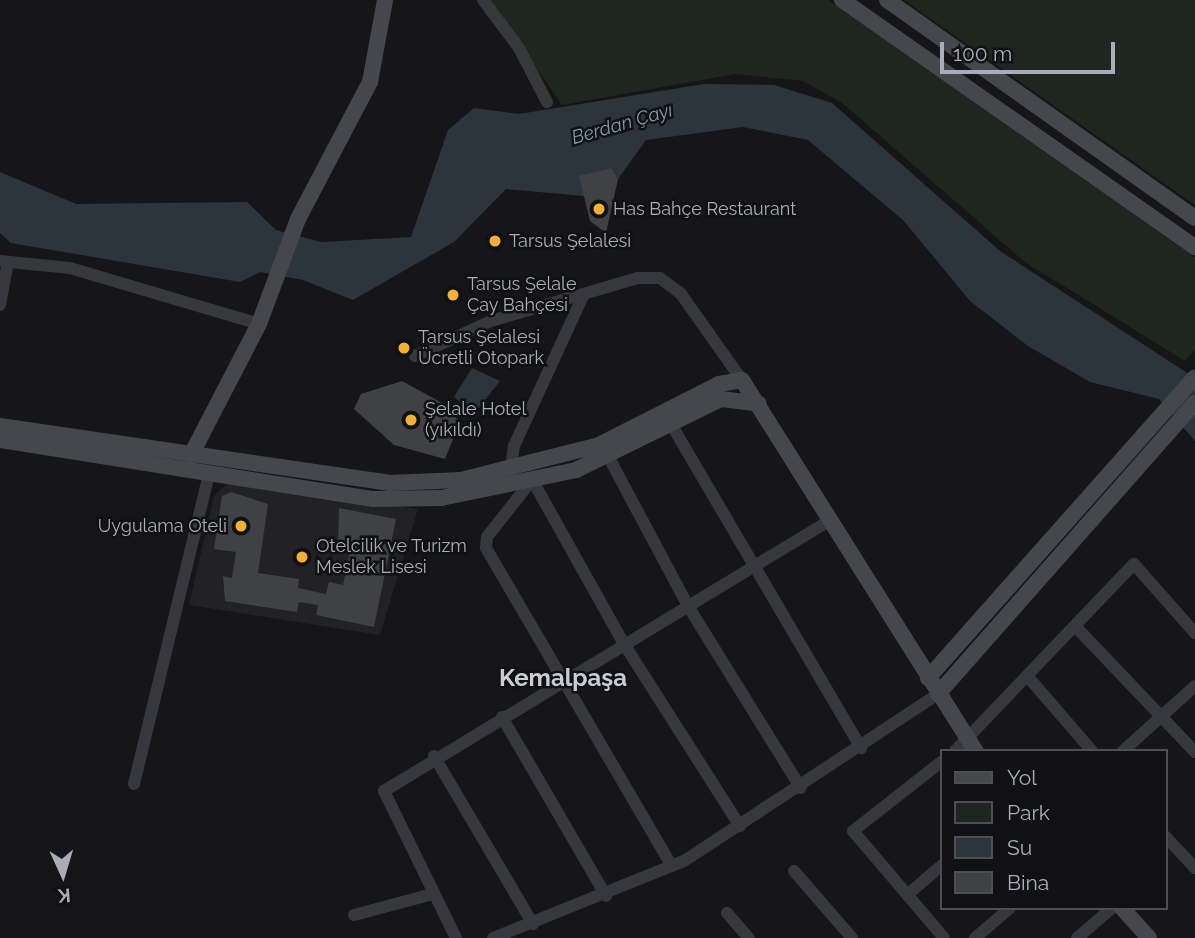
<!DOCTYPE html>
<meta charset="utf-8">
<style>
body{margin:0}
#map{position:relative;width:1195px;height:938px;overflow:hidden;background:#161618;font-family:Raleway,sans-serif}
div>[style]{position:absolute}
.built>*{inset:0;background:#222225}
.green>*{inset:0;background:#1e261f}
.water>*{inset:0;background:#2c353c}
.building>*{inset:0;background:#404145}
.street>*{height:12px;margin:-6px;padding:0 6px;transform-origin:6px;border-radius:6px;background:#37383d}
.secondary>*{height:16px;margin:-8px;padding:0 8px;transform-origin:8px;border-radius:8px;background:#45474d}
.dots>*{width:19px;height:19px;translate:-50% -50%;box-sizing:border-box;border:4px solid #111113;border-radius:50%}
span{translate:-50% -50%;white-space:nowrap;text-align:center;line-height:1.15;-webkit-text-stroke:5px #111113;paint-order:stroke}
.poi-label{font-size:18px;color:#a8adb8}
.left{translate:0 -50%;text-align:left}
.right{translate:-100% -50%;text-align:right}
.water-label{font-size:19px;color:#7f9bb3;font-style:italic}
.district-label{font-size:24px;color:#c9ccd4;font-weight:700}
.legend{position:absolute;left:940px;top:749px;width:228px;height:161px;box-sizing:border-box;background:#111113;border:2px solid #4d4f55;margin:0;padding:9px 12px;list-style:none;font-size:21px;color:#a8adb8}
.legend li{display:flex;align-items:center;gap:14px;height:35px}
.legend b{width:35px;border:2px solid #4d4f55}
.north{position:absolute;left:28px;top:840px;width:70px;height:70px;-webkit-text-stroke:5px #111113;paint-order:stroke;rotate:176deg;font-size:19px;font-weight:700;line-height:28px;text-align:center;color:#a8adb8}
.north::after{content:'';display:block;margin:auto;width:24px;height:32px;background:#a8adb8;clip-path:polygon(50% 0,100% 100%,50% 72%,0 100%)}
.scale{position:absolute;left:940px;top:42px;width:175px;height:32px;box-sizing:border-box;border:4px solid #a8adb8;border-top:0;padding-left:9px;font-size:21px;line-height:24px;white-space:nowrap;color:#a8adb8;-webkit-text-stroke:5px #111113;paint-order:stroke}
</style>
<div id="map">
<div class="built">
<i style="clip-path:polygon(227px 484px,418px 509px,380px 635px,189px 605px,214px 496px)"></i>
</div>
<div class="green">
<i style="clip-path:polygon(489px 0,828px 0,1195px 257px,1195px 349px,1185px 361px,1025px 262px,841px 102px,803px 81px,735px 74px,562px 105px)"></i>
<i style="clip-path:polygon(904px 0,1195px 0,1195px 205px)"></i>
</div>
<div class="water">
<i style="clip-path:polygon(704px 84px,774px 85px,832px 103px,1000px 251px,1195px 378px,1195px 441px,1159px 399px,1090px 382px,1028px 346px,970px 301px,904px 221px,808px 140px,743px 127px,646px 140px,618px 179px,612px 168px,584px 196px,506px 189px,454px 242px,353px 300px,303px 280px,260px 272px,240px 282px,11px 243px,0 233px,0 172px,76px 204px,247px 202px,276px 230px,321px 242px,411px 237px,448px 130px,474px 108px,519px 114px)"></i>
<i style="clip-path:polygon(472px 368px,500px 381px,474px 414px,454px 397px)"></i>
</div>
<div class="building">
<i style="clip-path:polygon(612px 168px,618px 179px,606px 233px,590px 221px,579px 176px)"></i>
<i style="clip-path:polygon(402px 381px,444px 404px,460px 422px,445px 459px,394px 445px,354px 409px,361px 394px)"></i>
<i style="clip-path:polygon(231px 492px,268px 504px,258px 573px,299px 579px,298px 588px,326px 594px,329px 582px,343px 585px,351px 546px,338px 543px,339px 508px,396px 519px,374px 627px,316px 615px,318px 605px,299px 602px,297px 612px,225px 601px,223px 576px,232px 578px,236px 552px,214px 549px,222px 496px)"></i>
</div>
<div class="street">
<i style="left:483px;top:0;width:60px;rotate:53.1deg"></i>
<i style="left:519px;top:48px;width:61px;rotate:62.6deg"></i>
<i style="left:0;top:261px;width:70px;rotate:5.7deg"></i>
<i style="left:70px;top:268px;width:197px;rotate:16.5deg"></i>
<i style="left:0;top:305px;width:44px;rotate:-79.5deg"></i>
<i style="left:415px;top:356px;width:84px;rotate:-24.7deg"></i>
<i style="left:491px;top:321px;width:153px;rotate:-16.3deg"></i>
<i style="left:638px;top:278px;width:22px"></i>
<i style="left:660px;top:278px;width:26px;rotate:37deg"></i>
<i style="left:681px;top:294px;width:105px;rotate:54.7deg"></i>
<i style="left:671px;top:424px;width:376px;rotate:59.6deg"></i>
<i style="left:608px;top:456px;width:170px;rotate:61.9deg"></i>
<i style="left:688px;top:606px;width:214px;rotate:58.2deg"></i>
<i style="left:511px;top:469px;width:23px;rotate:-83deg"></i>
<i style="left:514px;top:446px;width:167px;rotate:-65.3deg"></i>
<i style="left:534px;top:483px;width:184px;rotate:60.8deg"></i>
<i style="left:624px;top:644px;width:216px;rotate:57.5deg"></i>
<i style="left:528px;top:485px;width:66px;rotate:128.3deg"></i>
<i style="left:487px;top:537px;width:11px;rotate:95deg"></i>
<i style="left:486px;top:548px;width:368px;rotate:59.7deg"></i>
<i style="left:1076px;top:627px;width:173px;rotate:46.4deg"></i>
<i style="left:1029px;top:678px;width:96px;rotate:49.2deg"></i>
<i style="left:502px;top:717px;width:207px;rotate:59.8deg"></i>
<i style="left:955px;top:751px;width:259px;rotate:-46.3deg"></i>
<i style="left:1134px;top:564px;width:92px;rotate:48.5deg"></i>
<i style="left:1123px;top:751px;width:97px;rotate:-42.1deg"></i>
<i style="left:434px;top:756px;width:195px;rotate:59.5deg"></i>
<i style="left:941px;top:762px;width:112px;rotate:141.9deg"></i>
<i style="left:853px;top:831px;width:140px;rotate:49.6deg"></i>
<i style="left:134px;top:784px;width:318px;rotate:-76.4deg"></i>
<i style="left:1165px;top:836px;width:44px;rotate:46.8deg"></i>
<i style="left:794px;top:871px;width:89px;rotate:49.1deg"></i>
<i style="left:907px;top:895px;width:45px;rotate:-40.5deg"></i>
<i style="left:727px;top:913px;width:33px;rotate:49deg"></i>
<i style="left:354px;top:915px;width:82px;rotate:-14.9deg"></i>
<i style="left:456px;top:938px;width:164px;rotate:-116.1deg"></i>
<i style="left:384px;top:791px;width:524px;rotate:-31.26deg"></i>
<i style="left:493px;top:938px;width:206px;rotate:-22deg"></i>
<i style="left:684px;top:861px;width:304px;rotate:-33.3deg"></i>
<i style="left:975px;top:938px;width:46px;rotate:-40.6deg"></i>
<i style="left:1077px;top:938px;width:46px;rotate:-40.6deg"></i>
</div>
<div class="secondary">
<i style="left:842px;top:0;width:431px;rotate:35deg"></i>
<i style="left:887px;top:0;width:377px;rotate:35.3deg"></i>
<i style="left:0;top:426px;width:393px;rotate:8.3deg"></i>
<i style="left:389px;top:483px;width:72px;rotate:-2.4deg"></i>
<i style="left:461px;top:480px;width:142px;rotate:-14.2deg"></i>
<i style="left:599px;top:445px;width:135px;rotate:-26.9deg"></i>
<i style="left:719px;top:384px;width:23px;rotate:-10deg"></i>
<i style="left:742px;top:380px;width:439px;rotate:57.8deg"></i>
<i style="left:0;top:440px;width:378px;rotate:9deg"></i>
<i style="left:373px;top:499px;width:68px;rotate:-0.8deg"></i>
<i style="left:441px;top:498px;width:138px;rotate:-11.7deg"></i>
<i style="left:576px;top:470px;width:161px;rotate:-26.1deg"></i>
<i style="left:721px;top:399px;width:38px;rotate:7deg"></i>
<i style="left:191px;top:455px;width:148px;rotate:-62.6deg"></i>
<i style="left:259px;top:324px;width:112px;rotate:-69.6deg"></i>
<i style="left:298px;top:219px;width:155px;rotate:-62.3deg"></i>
<i style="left:370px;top:82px;width:83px;rotate:-79.6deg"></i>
<i style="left:928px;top:678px;width:402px;rotate:-48.4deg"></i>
<i style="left:938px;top:694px;width:388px;rotate:-48.6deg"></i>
<i style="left:1122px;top:908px;width:40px;rotate:48deg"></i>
</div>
<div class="dots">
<i style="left:599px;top:209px;background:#f2b134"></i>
<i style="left:495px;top:241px;background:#f2b134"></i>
<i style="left:453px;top:295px;background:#f2b134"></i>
<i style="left:404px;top:348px;background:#f2b134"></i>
<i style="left:411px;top:420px;background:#f2b134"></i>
<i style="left:241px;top:526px;background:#f2b134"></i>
<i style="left:302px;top:557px;background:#f2b134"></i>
</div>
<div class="poi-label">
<span class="left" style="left:613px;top:209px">Has Bahçe Restaurant</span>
<span class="left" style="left:509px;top:241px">Tarsus Şelalesi</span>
<span class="left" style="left:467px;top:295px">Tarsus Şelale<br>Çay Bahçesi</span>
<span class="left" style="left:418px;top:348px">Tarsus Şelalesi<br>Ücretli Otopark</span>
<span class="left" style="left:425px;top:420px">Şelale Hotel<br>(yıkıldı)</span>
<span class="right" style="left:227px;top:526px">Uygulama Oteli</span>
<span class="left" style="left:316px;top:557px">Otelcilik ve Turizm<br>Meslek Lisesi</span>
</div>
<div class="water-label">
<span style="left:622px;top:124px;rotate:-16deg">Berdan Çayı</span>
</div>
<div class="district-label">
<span style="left:563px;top:678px">Kemalpaşa</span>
</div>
<ul class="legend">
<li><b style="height:9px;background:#45474d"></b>Yol</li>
<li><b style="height:19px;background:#1e261f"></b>Park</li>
<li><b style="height:19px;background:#2c353c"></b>Su</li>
<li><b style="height:19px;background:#404145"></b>Bina</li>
</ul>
<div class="north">K</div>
<div class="scale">100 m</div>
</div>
